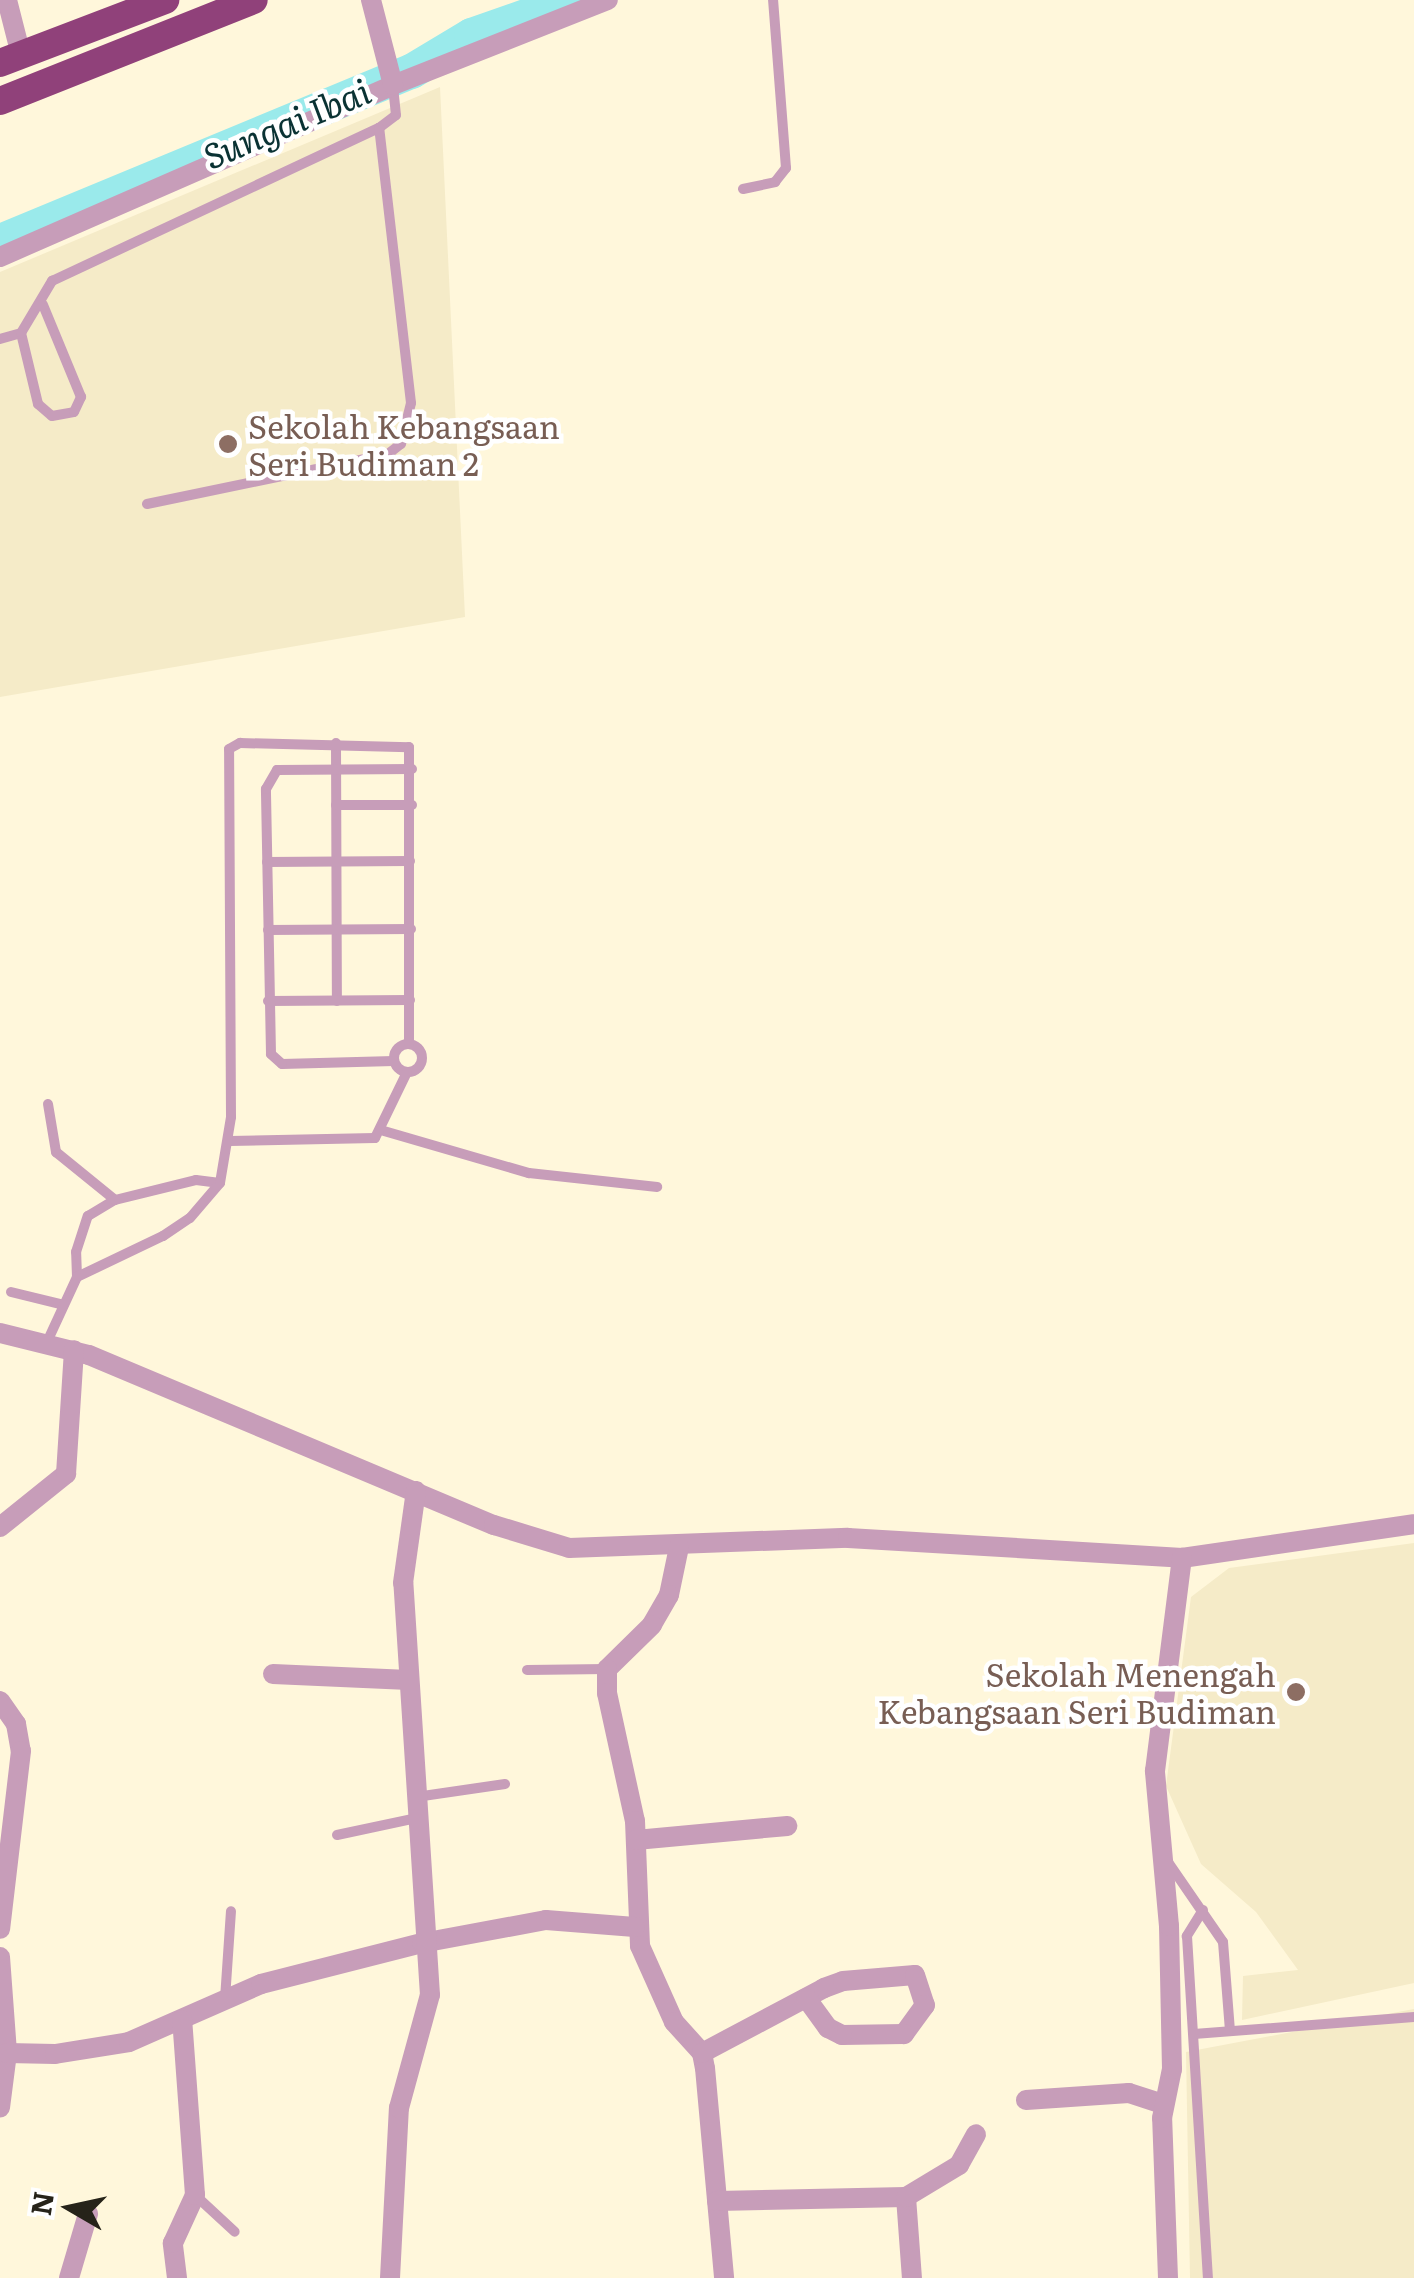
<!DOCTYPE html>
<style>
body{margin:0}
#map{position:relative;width:1414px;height:2278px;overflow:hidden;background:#fff7db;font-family:Literata,serif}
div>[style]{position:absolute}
.built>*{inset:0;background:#f5ebc8}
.river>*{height:35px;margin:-17.5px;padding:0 17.5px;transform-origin:17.5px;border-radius:17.5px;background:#9aeaeb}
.service>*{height:10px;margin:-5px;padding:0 5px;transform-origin:5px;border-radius:5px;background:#c79db9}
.service>.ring{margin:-5px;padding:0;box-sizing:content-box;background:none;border:10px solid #c79db9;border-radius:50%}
.minor>*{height:20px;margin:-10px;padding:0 10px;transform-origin:10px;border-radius:10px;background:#c79db9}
.trunk>*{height:28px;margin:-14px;padding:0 14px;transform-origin:14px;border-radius:14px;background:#90417a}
.dots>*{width:28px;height:28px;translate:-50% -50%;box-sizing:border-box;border:5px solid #fff;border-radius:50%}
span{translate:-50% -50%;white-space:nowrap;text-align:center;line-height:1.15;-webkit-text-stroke:9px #fff;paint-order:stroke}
.education-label{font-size:32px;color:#785e54}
.left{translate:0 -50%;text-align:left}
.right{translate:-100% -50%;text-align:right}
.water-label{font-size:35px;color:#0a3233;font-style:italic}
.north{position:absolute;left:20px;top:2158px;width:100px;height:100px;-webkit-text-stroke:8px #fff;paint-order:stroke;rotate:279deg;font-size:28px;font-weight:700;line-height:40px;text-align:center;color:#262319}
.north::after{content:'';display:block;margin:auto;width:35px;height:45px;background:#262319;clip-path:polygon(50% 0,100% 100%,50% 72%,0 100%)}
</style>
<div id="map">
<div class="built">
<i style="clip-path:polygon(440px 87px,465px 617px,0 697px,0 272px)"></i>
<i style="clip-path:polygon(1414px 1543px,1414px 1983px,1242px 2020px,1243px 1976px,1298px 1970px,1256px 1912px,1201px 1864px,1166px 1786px,1191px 1597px,1229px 1568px)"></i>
<i style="clip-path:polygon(1414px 2009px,1414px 2278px,1190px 2278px,1186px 2052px)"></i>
</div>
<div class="river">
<i style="left:0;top:241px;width:445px;rotate:-22.5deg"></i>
<i style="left:411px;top:71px;width:70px;rotate:-31deg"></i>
<i style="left:471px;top:35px;width:106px;rotate:-19.3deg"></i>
</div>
<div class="service">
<i style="left:743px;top:189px;width:33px;rotate:-12deg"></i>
<i style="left:775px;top:182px;width:18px;rotate:-52deg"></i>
<i style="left:786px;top:168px;width:169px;rotate:-94.4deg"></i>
<i style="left:21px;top:333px;width:73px;rotate:76.5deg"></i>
<i style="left:38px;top:404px;width:18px;rotate:41deg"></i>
<i style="left:52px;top:416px;width:22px;rotate:-10deg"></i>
<i style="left:74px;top:412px;width:17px;rotate:-65deg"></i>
<i style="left:81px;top:397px;width:100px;rotate:-112.4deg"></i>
<i style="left:0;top:339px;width:22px;rotate:-16deg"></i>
<i style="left:21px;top:333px;width:61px;rotate:-59.2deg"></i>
<i style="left:52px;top:281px;width:361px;rotate:-25.1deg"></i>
<i style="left:379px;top:128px;width:21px;rotate:-37deg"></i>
<i style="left:396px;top:115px;width:30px;rotate:-96deg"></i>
<i style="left:147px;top:504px;width:246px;rotate:-11.7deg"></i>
<i style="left:388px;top:454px;width:16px;rotate:-38deg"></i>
<i style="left:401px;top:444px;width:42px;rotate:-76.3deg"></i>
<i style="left:411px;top:403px;width:277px;rotate:-96.6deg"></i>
<i style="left:336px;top:743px;width:258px;rotate:89.8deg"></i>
<i style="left:336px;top:805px;width:76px"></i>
<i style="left:267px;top:862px;width:143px;rotate:-0.4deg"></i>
<i style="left:268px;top:930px;width:143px;rotate:-0.4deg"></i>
<i style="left:268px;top:1001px;width:142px;rotate:-0.4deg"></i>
<i class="ring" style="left:394px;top:1044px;width:18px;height:18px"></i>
<i style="left:394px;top:1061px;width:112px;rotate:178.5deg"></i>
<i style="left:282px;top:1064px;width:15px;rotate:-138deg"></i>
<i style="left:271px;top:1054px;width:265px;rotate:-91.1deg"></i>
<i style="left:266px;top:789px;width:22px;rotate:-60deg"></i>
<i style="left:277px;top:770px;width:135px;rotate:-0.4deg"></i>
<i style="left:48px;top:1104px;width:49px;rotate:80.5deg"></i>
<i style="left:56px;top:1152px;width:76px;rotate:39.1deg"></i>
<i style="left:384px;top:1131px;width:151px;rotate:16.2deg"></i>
<i style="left:529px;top:1173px;width:129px;rotate:6.2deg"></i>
<i style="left:230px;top:1141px;width:145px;rotate:-1.2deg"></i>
<i style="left:375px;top:1138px;width:73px;rotate:-64.1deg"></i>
<i style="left:77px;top:1277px;width:25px;rotate:-92deg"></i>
<i style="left:76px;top:1252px;width:38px;rotate:-72deg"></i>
<i style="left:88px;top:1216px;width:31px;rotate:-31deg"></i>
<i style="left:115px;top:1200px;width:83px;rotate:-13.9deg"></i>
<i style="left:196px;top:1180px;width:24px;rotate:7deg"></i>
<i style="left:11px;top:1292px;width:50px;rotate:13.8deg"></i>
<i style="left:47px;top:1342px;width:72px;rotate:-65.2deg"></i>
<i style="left:77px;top:1277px;width:95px;rotate:-25.5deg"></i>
<i style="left:163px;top:1236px;width:32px;rotate:-34deg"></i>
<i style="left:190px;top:1218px;width:46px;rotate:-49.4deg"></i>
<i style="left:220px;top:1183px;width:67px;rotate:-80.5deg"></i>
<i style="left:231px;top:1117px;width:368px;rotate:-90.3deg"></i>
<i style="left:229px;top:749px;width:13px;rotate:-29deg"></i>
<i style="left:240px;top:743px;width:169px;rotate:1.4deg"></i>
<i style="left:409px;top:747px;width:297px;rotate:90deg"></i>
<i style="left:527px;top:1670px;width:80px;rotate:-0.7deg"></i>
<i style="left:416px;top:1797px;width:90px;rotate:-8.3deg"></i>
<i style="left:337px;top:1835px;width:81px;rotate:-12.1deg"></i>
<i style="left:1168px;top:1862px;width:97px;rotate:55.5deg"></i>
<i style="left:1223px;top:1942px;width:88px;rotate:85.5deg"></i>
<i style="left:1203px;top:1910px;width:31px;rotate:122deg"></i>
<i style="left:1187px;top:1936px;width:343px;rotate:86.5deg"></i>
<i style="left:225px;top:1999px;width:88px;rotate:-86.1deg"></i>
<i style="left:1194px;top:2034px;width:221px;rotate:-4.4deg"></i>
<i style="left:195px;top:2195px;width:54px;rotate:42.8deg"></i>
</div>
<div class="minor">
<i style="left:7px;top:0;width:57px;rotate:75.7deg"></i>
<i style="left:393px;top:85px;width:231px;rotate:-21.6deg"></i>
<i style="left:0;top:257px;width:429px;rotate:-23.6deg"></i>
<i style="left:393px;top:85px;width:88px;rotate:-104.5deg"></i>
<i style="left:0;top:1333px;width:92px;rotate:13.9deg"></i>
<i style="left:89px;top:1355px;width:439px;rotate:22.8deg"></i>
<i style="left:494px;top:1525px;width:78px;rotate:17deg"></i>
<i style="left:569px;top:1548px;width:279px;rotate:-2.1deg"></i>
<i style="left:848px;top:1538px;width:335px;rotate:3.4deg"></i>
<i style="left:1182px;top:1558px;width:234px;rotate:-8.3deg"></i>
<i style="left:0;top:1527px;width:85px;rotate:-38.8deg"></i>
<i style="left:66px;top:1474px;width:124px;rotate:-86.3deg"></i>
<i style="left:679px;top:1547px;width:49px;rotate:101.8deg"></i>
<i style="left:669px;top:1595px;width:34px;rotate:120deg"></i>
<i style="left:652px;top:1625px;width:63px;rotate:135.6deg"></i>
<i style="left:607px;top:1669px;width:24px;rotate:90deg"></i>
<i style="left:607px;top:1693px;width:131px;rotate:77.7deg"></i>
<i style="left:635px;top:1821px;width:125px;rotate:87.7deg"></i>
<i style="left:640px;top:1946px;width:83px;rotate:65.9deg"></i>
<i style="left:674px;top:2022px;width:42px;rotate:47.9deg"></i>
<i style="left:702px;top:2053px;width:15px;rotate:79deg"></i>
<i style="left:705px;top:2068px;width:211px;rotate:84.8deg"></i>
<i style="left:273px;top:1674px;width:136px;rotate:2.5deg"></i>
<i style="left:0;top:1701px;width:28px;rotate:55deg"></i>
<i style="left:16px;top:1724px;width:27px;rotate:80deg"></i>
<i style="left:21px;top:1751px;width:179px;rotate:96.7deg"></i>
<i style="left:636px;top:1840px;width:152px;rotate:-5.3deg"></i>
<i style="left:0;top:1957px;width:96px;rotate:85.8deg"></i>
<i style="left:7px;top:2053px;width:55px;rotate:97.3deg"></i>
<i style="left:7px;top:2053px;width:48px;rotate:1.2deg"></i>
<i style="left:55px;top:2054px;width:75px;rotate:-9.2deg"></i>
<i style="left:129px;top:2042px;width:144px;rotate:-23.7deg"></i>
<i style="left:261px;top:1984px;width:166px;rotate:-14.3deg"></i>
<i style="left:422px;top:1943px;width:126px;rotate:-10.5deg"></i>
<i style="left:546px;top:1920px;width:89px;rotate:4.5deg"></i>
<i style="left:702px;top:2053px;width:138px;rotate:-28deg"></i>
<i style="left:824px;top:1988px;width:20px;rotate:-20deg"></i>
<i style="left:843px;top:1981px;width:72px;rotate:-4.8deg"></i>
<i style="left:915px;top:1975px;width:32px;rotate:72deg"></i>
<i style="left:925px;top:2005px;width:36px;rotate:126deg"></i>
<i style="left:904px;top:2034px;width:62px;rotate:179.1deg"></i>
<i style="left:842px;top:2035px;width:16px;rotate:-153deg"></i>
<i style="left:828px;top:2028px;width:37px;rotate:-126deg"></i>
<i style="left:1026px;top:2100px;width:103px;rotate:-3.9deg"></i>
<i style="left:1129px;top:2093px;width:36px;rotate:18deg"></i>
<i style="left:906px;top:2197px;width:81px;rotate:85.8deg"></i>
<i style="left:717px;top:2201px;width:189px;rotate:-1.2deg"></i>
<i style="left:906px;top:2197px;width:62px;rotate:-31.1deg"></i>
<i style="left:959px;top:2165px;width:35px;rotate:-61deg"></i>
<i style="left:69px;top:2278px;width:67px;rotate:-73.5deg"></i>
<i style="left:177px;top:2278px;width:35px;rotate:-97deg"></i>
<i style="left:173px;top:2243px;width:53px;rotate:-65.4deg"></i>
<i style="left:195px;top:2195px;width:175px;rotate:-94.2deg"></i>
<i style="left:390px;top:2278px;width:170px;rotate:-87deg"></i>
<i style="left:399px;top:2108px;width:117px;rotate:-74.7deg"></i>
<i style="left:430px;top:1995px;width:413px;rotate:-93.7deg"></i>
<i style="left:403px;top:1583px;width:93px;rotate:-82deg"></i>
<i style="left:1168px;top:2278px;width:160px;rotate:-92.1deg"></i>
<i style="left:1162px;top:2118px;width:50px;rotate:-78.5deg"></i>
<i style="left:1172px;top:2069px;width:143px;rotate:-91.2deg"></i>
<i style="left:1169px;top:1926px;width:156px;rotate:-95.2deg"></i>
<i style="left:1155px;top:1771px;width:215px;rotate:-82.8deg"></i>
</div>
<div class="trunk">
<i style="left:0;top:63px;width:177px;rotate:-20.9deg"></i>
<i style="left:0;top:101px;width:273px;rotate:-21.7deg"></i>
</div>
<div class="dots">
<i style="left:228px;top:444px;background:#8d6e63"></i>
<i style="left:1296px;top:1692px;background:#8d6e63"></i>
</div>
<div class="education-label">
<span class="left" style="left:248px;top:444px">Sekolah Kebangsaan<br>Seri Budiman 2</span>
<span class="right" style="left:1276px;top:1692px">Sekolah Menengah<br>Kebangsaan Seri Budiman</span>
</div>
<div class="water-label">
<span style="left:286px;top:122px;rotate:-23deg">Sungai Ibai</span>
</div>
<div class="north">N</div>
</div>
